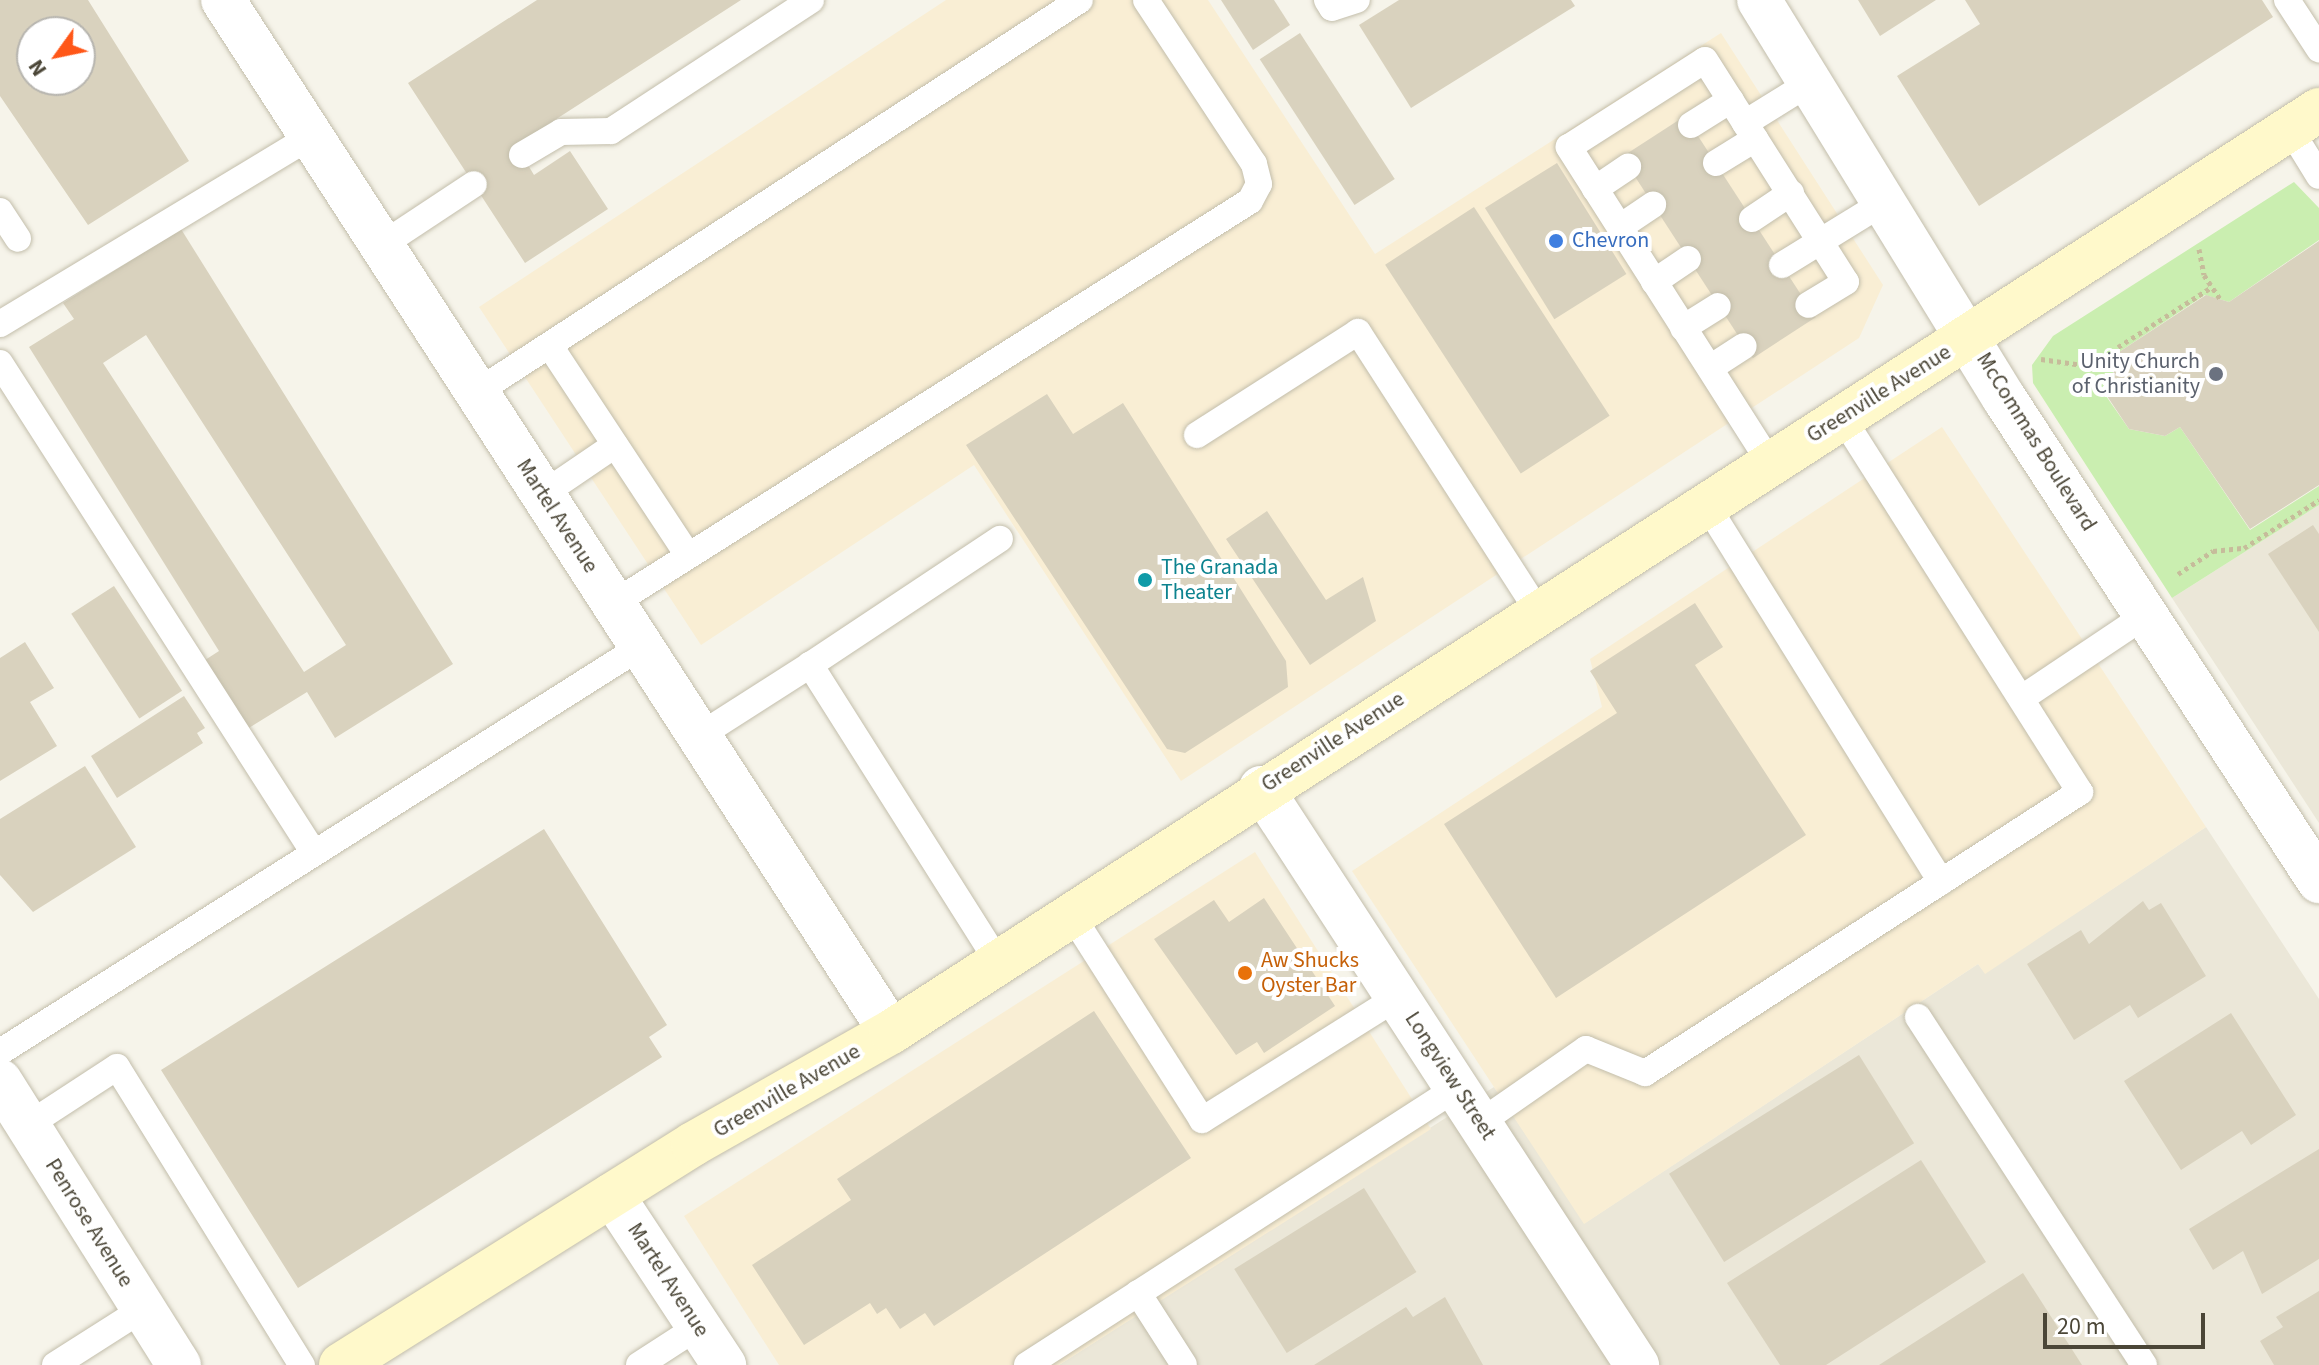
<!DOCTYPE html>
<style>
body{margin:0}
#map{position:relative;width:2319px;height:1365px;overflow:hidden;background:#f6f4ea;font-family:"Source Sans 3",sans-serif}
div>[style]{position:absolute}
.residential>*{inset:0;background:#ebe7d8}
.commercial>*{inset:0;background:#f9eed4}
.green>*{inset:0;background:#caeeb0}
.building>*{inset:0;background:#d9d2be;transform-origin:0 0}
.path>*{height:5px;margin-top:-2.5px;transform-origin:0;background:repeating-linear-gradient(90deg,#c6bc9b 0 4px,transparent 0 8px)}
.roads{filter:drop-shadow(0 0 2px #c3beab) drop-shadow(0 0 2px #c3beab)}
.service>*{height:26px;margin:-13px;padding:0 13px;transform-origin:13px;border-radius:13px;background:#fff}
.minor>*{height:44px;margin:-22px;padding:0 22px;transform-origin:22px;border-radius:22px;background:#fff}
.tertiary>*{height:44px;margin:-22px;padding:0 22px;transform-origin:22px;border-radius:22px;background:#fff}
.secondary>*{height:44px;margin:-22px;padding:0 22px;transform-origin:22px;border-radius:22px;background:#fff9cb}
.dots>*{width:22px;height:22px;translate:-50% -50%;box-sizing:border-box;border:4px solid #fff;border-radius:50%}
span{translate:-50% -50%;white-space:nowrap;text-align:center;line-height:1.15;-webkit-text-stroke:8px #fff;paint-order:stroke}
.shop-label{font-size:22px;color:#366cbe}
.left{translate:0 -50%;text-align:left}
.worship-label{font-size:22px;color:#5b616d}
.right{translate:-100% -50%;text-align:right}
.street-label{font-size:22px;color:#4b4637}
.culture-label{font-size:22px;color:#0d838f}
.food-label{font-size:22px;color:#c56008}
.north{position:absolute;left:16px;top:16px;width:80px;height:80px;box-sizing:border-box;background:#fff;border:2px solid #b7b5af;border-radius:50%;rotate:237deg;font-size:22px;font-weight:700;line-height:32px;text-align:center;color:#4b4637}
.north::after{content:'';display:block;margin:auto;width:28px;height:36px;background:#ff5718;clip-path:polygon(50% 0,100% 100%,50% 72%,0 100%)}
.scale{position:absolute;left:2043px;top:1313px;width:162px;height:36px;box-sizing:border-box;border:4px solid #4b4637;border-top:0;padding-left:10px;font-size:24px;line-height:28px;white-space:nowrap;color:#4b4637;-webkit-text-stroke:6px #fff;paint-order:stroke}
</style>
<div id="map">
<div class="residential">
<i style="clip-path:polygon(2319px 505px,2319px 823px,2172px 598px)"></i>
<i style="clip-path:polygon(2206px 827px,2319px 999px,2319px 1365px,1059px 1365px,1494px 1087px,1585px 1223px,1978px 964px,1985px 973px)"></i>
</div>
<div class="commercial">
<i style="clip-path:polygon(946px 0,1208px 0,1375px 254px,1721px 33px,1883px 285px,1859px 338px,1181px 781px,974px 465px,701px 645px,479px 307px)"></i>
<i style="clip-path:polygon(1942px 427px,2206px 827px,1985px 974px,1978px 964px,1584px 1224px,1352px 871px,1602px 707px,1590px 659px)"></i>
<i style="clip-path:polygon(1255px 852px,1431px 1129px,1059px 1365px,779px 1365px,684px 1216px)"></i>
</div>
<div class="green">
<i style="clip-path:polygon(2294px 182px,2319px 208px,2319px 240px,2229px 302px,2205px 295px,2119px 352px,2106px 396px,2129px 429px,2165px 436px,2180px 427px,2250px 530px,2319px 486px,2319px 505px,2172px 598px,2033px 383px,2032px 365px,2053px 336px)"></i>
</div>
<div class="building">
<i style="clip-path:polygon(evenodd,0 0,88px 0,189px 161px,88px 225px,0 96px,0 0,32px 32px,80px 32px,80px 80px,32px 80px,32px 32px)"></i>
<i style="clip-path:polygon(537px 0,741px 0,516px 145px,534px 175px,570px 151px,608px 209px,525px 263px,408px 83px)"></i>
<i style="clip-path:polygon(1221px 0,1274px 0,1290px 25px,1253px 50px)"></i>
<i style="clip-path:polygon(1399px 0,1571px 0,1575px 6px,1411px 108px,1359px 25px)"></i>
<i style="clip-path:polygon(1858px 0,1936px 0,1880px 36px)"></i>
<i style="clip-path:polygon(1965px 0,2262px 0,2273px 17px,1979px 206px,1897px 76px,1980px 24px)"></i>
<i style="left:1300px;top:33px;width:174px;height:48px;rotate:57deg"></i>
<i style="left:1685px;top:116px;width:240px;height:75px;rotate:57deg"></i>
<i style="left:1557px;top:163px;width:131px;height:85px;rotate:58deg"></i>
<i style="left:1474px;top:207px;width:249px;height:106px;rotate:57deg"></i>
<i style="clip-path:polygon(evenodd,181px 229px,453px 664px,335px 738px,307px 692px,244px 731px,202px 662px,219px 651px,29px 347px,74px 319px,63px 303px,181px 229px,146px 335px,346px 645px,304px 672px,103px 363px,146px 335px)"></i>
<i style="clip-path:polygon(2319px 241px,2319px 485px,2250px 529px,2180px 427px,2165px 436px,2129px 429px,2107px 396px,2119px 352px,2206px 295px,2229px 302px)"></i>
<i style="clip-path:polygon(1047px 394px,1073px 434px,1123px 403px,1286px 661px,1288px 687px,1185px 753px,1167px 749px,966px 445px)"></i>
<i style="clip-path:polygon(1267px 511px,1326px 600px,1363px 577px,1376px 621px,1310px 665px,1226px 539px)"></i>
<i style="clip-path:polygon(2313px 525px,2319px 534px,2319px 632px,2268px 554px)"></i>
<i style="left:114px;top:586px;width:125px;height:51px;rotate:57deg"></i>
<i style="clip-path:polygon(1695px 603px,1723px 647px,1695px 665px,1806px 835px,1556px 998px,1444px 824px,1617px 713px,1590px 671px)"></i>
<i style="clip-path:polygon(25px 642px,54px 688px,30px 702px,57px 746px,0 781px,0 658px)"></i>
<i style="clip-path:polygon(184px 696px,205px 728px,197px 733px,203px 743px,117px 798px,91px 756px)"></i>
<i style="clip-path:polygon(85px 766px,136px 847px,33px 912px,0 875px,0 819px)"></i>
<i style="clip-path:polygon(544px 829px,667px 1025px,649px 1037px,662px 1057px,298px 1288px,161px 1070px)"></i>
<i style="clip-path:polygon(1264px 898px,1335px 1006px,1264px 1053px,1257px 1042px,1236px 1055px,1154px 939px,1214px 900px,1229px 922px)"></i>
<i style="clip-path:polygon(2143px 901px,2149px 910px,2161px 903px,2206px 976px,2138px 1018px,2130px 1005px,2074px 1040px,2027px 964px,2081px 930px,2089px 944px)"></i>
<i style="clip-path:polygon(1094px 1011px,1191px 1158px,934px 1326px,925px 1313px,900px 1329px,886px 1308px,877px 1314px,870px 1303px,804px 1345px,752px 1265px,851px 1200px,837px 1179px)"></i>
<i style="clip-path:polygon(2231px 1013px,2296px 1115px,2251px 1145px,2242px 1131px,2181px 1170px,2124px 1081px)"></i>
<i style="left:1859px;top:1055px;width:104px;height:224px;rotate:58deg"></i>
<i style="clip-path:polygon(2319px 1149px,2319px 1259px,2262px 1294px,2243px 1251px,2213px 1270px,2189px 1229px)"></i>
<i style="clip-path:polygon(1921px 1160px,1986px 1262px,1826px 1365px,1780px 1365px,1727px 1283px)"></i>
<i style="left:1364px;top:1188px;width:99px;height:153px;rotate:58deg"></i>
<i style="clip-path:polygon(2023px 1273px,2082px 1365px,1879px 1365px)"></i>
<i style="clip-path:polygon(2319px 1291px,2319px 1365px,2274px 1365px,2260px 1341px,2283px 1327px,2276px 1317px)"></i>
<i style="clip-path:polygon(1445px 1297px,1483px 1365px,1314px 1365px,1406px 1307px,1413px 1317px)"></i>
</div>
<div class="path">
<i style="left:2199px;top:249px;width:26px;rotate:79deg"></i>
<i style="left:2204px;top:275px;width:30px;rotate:56deg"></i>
<i style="left:2041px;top:359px;width:70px;rotate:8.2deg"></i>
<i style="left:2110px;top:369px;width:23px;rotate:-70deg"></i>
<i style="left:2118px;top:347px;width:112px;rotate:-32.6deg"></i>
<i style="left:2178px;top:574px;width:42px;rotate:-33.3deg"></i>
<i style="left:2213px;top:551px;width:31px;rotate:-6deg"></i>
<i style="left:2244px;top:548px;width:89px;rotate:-32.6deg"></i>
</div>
<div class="roads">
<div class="service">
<i style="left:1327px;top:0;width:9px;rotate:58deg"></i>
<i style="left:1332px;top:8px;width:26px;rotate:-18deg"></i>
<i style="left:2287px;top:0;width:59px;rotate:56.9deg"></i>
<i style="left:1745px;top:123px;width:188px;rotate:57.6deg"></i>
<i style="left:1846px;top:282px;width:44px;rotate:148.8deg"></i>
<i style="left:1691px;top:125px;width:47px;rotate:-32deg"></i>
<i style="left:2290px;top:129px;width:55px;rotate:58.3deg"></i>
<i style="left:522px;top:155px;width:45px;rotate:-30.5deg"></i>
<i style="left:561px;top:132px;width:50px;rotate:-1.1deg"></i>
<i style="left:611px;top:131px;width:239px;rotate:-33.2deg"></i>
<i style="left:1716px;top:163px;width:46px;rotate:-31.6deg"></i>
<i style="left:1595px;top:189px;width:40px;rotate:-34deg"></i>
<i style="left:0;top:211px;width:33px;rotate:57deg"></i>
<i style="left:1752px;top:219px;width:47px;rotate:-33.7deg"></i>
<i style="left:1620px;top:227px;width:40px;rotate:-34deg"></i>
<i style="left:382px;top:245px;width:110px;rotate:-33.5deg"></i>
<i style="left:1782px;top:265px;width:122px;rotate:-31.6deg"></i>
<i style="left:1654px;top:282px;width:41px;rotate:-34.1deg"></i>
<i style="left:0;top:324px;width:364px;rotate:-31.1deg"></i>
<i style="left:1683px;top:328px;width:41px;rotate:-32.2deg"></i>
<i style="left:550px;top:346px;width:249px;rotate:56.6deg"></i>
<i style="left:0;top:363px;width:582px;rotate:57.35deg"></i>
<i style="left:1710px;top:368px;width:40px;rotate:-32.9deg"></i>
<i style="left:477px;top:392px;width:719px;rotate:-33.03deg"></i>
<i style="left:1197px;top:435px;width:191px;rotate:-32.6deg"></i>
<i style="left:1358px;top:332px;width:332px;rotate:57.2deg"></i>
<i style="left:1770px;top:463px;width:375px;rotate:-122.5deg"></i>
<i style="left:1569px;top:147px;width:161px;rotate:-32.6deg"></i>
<i style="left:1705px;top:60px;width:75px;rotate:57.6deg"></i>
<i style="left:1745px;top:123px;width:78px;rotate:-31.8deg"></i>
<i style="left:543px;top:494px;width:87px;rotate:-34.2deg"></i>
<i style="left:1706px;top:504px;width:445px;rotate:58.1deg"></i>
<i style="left:614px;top:603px;width:752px;rotate:-32.3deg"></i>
<i style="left:1250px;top:201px;width:19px;rotate:-62deg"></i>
<i style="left:1259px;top:184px;width:21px;rotate:-104deg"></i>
<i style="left:1254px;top:164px;width:196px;rotate:-123.4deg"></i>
<i style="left:2022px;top:698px;width:149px;rotate:-33.8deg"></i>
<i style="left:699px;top:736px;width:132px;rotate:-32.6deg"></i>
<i style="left:1071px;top:914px;width:244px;rotate:57.5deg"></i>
<i style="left:1202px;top:1120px;width:231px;rotate:-32.1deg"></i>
<i style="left:998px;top:962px;width:352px;rotate:-122.3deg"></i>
<i style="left:810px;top:665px;width:228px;rotate:-33.6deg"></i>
<i style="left:1918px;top:1017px;width:415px;rotate:57deg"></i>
<i style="left:0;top:1052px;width:760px;rotate:-32.31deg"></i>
<i style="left:1481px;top:1122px;width:128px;rotate:-34.8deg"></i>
<i style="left:1586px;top:1049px;width:64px;rotate:22.1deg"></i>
<i style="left:1645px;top:1073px;width:518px;rotate:-32.86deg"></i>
<i style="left:2080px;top:792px;width:444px;rotate:-122.4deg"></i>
<i style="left:28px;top:1125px;width:106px;rotate:-33.1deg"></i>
<i style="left:117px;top:1067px;width:351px;rotate:58.2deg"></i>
<i style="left:1138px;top:1293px;width:85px;rotate:57.4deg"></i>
<i style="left:55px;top:1365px;width:104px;rotate:-32.5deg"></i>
<i style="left:639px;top:1365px;width:72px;rotate:-33deg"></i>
<i style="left:1027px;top:1365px;width:513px;rotate:-32.82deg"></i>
</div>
<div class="minor">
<i style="left:223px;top:0;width:1229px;rotate:57.09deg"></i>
<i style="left:1261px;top:788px;width:689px;rotate:56.91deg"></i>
<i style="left:0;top:1081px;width:336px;rotate:57.8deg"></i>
<i style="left:612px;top:1195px;width:204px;rotate:56.6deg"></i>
</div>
<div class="tertiary">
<i style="left:1759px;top:0;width:467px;rotate:58.4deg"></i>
<i style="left:2004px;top:398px;width:577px;rotate:56.89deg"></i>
</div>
<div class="secondary">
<i style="left:341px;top:1365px;width:416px;rotate:-32.1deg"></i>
<i style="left:693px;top:1144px;width:227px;rotate:-29.5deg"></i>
<i style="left:891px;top:1032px;width:1700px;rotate:-32.85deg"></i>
</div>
</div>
<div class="dots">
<i style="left:1556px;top:241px;background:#3f7fe0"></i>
<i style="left:2216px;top:374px;background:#6b7280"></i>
<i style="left:1145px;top:580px;background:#0f9aa8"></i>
<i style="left:1245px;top:973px;background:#e8710a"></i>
</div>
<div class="shop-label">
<span class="left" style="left:1572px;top:241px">Chevron</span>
</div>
<div class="worship-label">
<span class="right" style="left:2200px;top:374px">Unity Church<br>of Christianity</span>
</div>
<div class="street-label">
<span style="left:1879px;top:394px;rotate:-32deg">Greenville Avenue</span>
<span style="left:2036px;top:442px;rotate:58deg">McCommas Boulevard</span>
<span style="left:557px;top:516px;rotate:57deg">Martel Avenue</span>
<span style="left:1333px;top:742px;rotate:-33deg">Greenville Avenue</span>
<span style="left:1450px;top:1076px;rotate:57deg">Longview Street</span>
<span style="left:787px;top:1091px;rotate:-30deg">Greenville Avenue</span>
<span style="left:89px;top:1223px;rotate:58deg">Penrose Avenue</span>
<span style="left:668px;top:1280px;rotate:57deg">Martel Avenue</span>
</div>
<div class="culture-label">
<span class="left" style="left:1161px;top:580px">The Granada<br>Theater</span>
</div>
<div class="food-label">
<span class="left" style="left:1261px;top:973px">Aw Shucks<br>Oyster Bar</span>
</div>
<div class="north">N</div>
<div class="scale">20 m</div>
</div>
